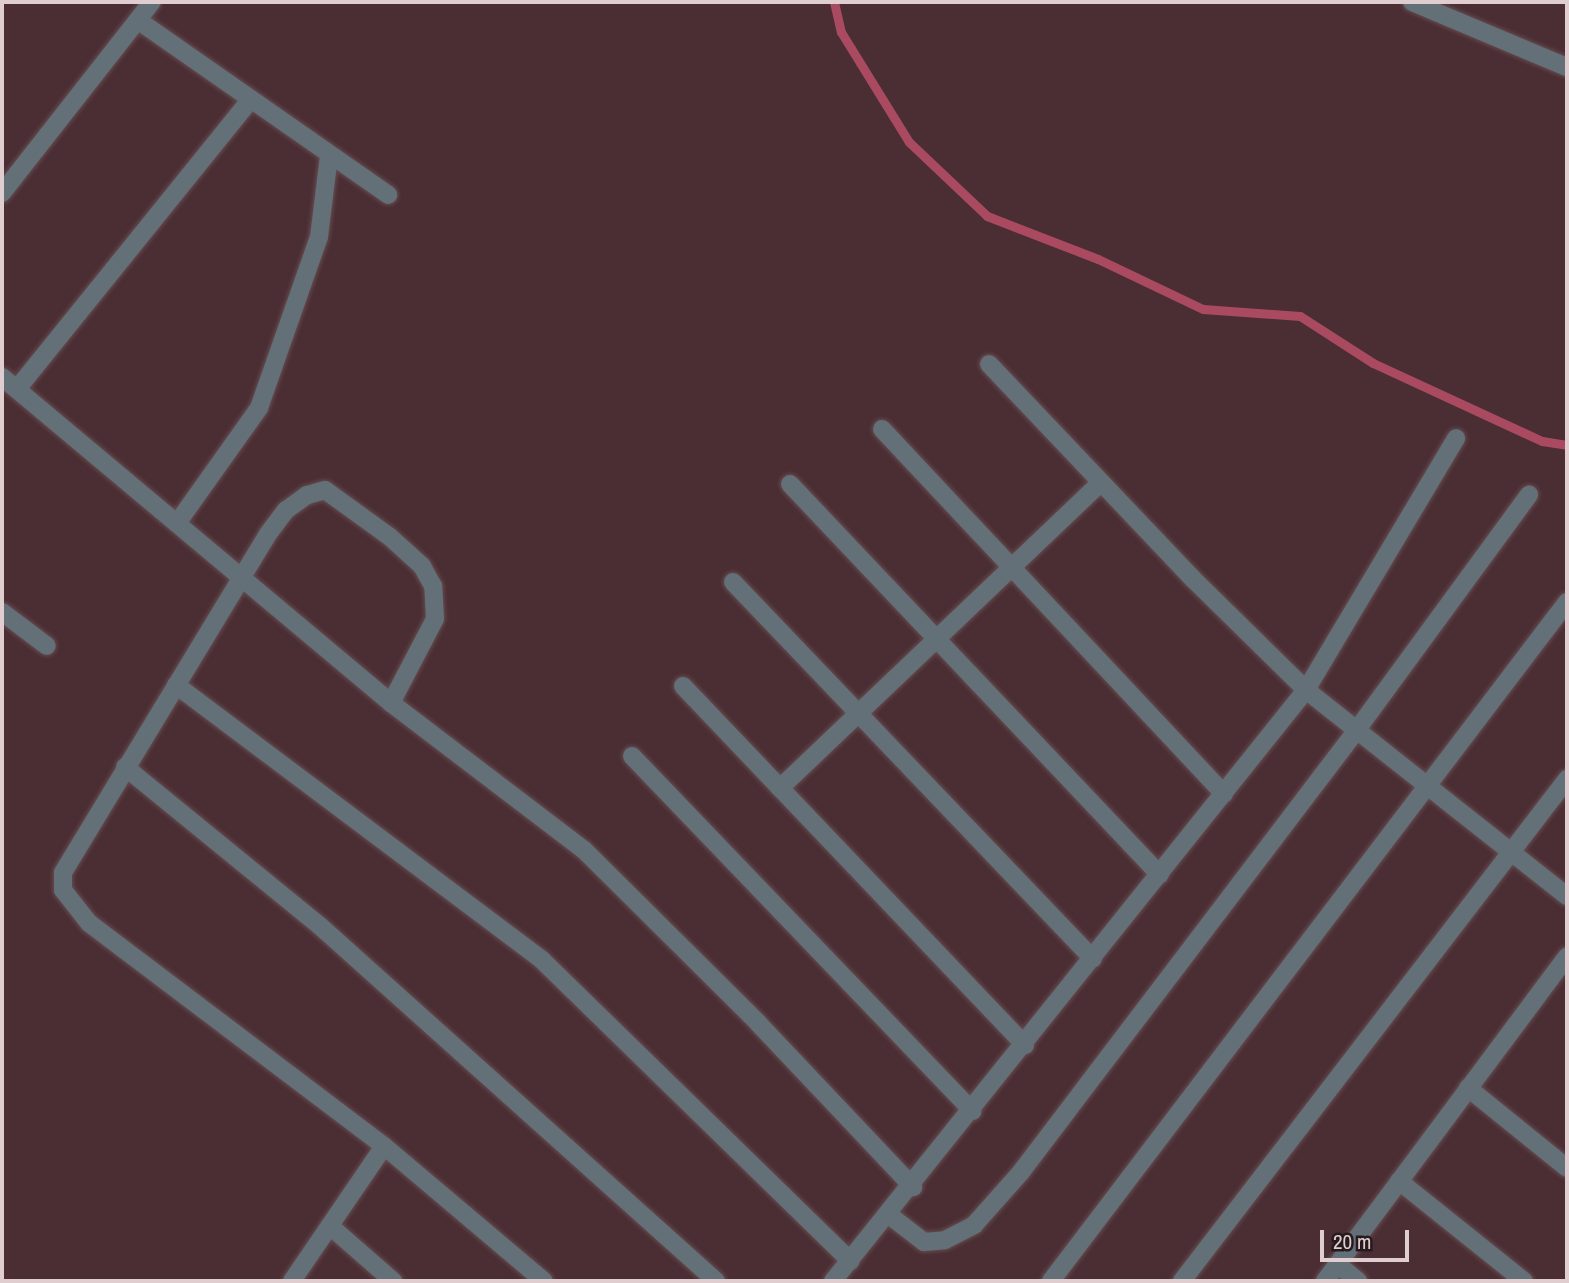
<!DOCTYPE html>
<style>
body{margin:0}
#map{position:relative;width:1569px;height:1283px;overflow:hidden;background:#4a2e33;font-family:"Archivo Narrow",sans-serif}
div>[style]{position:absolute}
.stream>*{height:9px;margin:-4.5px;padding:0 4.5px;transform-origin:4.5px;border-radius:4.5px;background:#aa4a61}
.roads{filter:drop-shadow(0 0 2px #654b4f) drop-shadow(0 0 2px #654b4f)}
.minor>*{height:18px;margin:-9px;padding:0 9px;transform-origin:9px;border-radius:9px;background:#637077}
span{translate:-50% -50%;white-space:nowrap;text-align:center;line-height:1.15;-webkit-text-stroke:5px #271a1d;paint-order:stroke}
.frame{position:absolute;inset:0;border:4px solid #e0cdd0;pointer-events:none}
.scale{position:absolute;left:1320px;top:1230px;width:89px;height:32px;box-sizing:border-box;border:4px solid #e0cdd0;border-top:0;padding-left:9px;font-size:21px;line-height:24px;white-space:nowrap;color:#e0cdd0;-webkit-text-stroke:5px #271a1d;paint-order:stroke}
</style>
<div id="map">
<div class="stream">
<i style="left:834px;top:2px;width:31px;rotate:77deg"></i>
<i style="left:841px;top:32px;width:129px;rotate:58.3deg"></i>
<i style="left:909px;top:142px;width:108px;rotate:43.5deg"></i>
<i style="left:987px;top:216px;width:119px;rotate:21.2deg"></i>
<i style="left:1098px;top:259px;width:116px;rotate:25.5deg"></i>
<i style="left:1203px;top:309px;width:97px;rotate:4.1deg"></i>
<i style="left:1300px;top:316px;width:87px;rotate:32.8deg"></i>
<i style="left:1373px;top:363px;width:186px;rotate:24.8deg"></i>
<i style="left:1542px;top:441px;width:25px;rotate:9deg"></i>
</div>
<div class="roads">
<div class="minor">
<i style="left:1412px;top:2px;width:168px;rotate:22.8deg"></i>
<i style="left:139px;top:21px;width:304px;rotate:34.9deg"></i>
<i style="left:2px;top:193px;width:243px;rotate:-51.9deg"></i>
<i style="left:989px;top:364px;width:295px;rotate:46.5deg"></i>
<i style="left:1192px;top:578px;width:160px;rotate:44.5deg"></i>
<i style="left:1306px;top:690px;width:333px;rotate:38.3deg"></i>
<i style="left:2px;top:377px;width:508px;rotate:39.96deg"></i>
<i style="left:391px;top:703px;width:243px;rotate:37.3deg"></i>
<i style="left:584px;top:850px;width:245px;rotate:44.8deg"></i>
<i style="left:758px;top:1023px;width:226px;rotate:46.6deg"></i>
<i style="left:17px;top:389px;width:371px;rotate:-51.1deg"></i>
<i style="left:882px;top:429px;width:500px;rotate:46.86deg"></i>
<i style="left:790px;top:484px;width:538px;rotate:46.58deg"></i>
<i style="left:178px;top:522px;width:140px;rotate:-54.6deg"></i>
<i style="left:259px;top:408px;width:181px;rotate:-70.7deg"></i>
<i style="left:319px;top:237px;width:83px;rotate:-83deg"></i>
<i style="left:733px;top:582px;width:521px;rotate:46.32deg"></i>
<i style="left:2px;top:612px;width:56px;rotate:37.1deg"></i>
<i style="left:176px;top:685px;width:458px;rotate:36.9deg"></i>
<i style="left:542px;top:960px;width:431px;rotate:44.3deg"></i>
<i style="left:683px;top:686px;width:496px;rotate:46.4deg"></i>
<i style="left:391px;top:703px;width:95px;rotate:-62.4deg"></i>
<i style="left:435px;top:619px;width:33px;rotate:-93deg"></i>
<i style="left:433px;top:586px;width:23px;rotate:-119deg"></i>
<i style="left:422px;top:566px;width:43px;rotate:-137.8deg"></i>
<i style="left:390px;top:537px;width:80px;rotate:-144.1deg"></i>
<i style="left:325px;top:490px;width:19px;rotate:164deg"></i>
<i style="left:307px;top:495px;width:26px;rotate:144deg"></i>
<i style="left:286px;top:510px;width:30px;rotate:127deg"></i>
<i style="left:268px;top:534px;width:396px;rotate:121.2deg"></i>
<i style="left:63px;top:873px;width:17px;rotate:90deg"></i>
<i style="left:63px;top:890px;width:42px;rotate:51.8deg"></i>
<i style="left:89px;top:923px;width:370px;rotate:37.1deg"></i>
<i style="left:384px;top:1146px;width:209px;rotate:40.2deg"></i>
<i style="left:632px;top:756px;width:492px;rotate:46.2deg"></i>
<i style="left:125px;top:767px;width:252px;rotate:39.2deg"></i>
<i style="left:320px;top:926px;width:532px;rotate:41.88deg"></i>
<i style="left:780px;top:788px;width:443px;rotate:-43.6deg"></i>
<i style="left:1468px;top:1088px;width:127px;rotate:38.9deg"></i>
<i style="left:1399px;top:1181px;width:160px;rotate:38.7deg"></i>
<i style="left:889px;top:1215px;width:44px;rotate:37.6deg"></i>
<i style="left:924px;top:1242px;width:21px;rotate:-5deg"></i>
<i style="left:945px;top:1240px;width:33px;rotate:-27deg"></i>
<i style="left:974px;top:1225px;width:71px;rotate:-48.4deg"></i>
<i style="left:1021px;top:1172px;width:554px;rotate:-52.78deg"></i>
<i style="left:1356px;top:731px;width:293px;rotate:-53.8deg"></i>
<i style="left:330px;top:1226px;width:84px;rotate:41.1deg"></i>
<i style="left:1337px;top:1264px;width:27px;rotate:39deg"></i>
<i style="left:292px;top:1281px;width:163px;rotate:-55.7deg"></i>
<i style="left:833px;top:1281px;width:757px;rotate:-51.33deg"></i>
<i style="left:1306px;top:690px;width:293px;rotate:-59.2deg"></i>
<i style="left:1051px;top:1281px;width:853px;rotate:-52.77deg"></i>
<i style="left:1182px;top:1281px;width:633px;rotate:-52.51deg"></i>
<i style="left:1325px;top:1281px;width:405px;rotate:-53.3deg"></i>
</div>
</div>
<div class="frame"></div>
<div class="scale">20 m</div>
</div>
